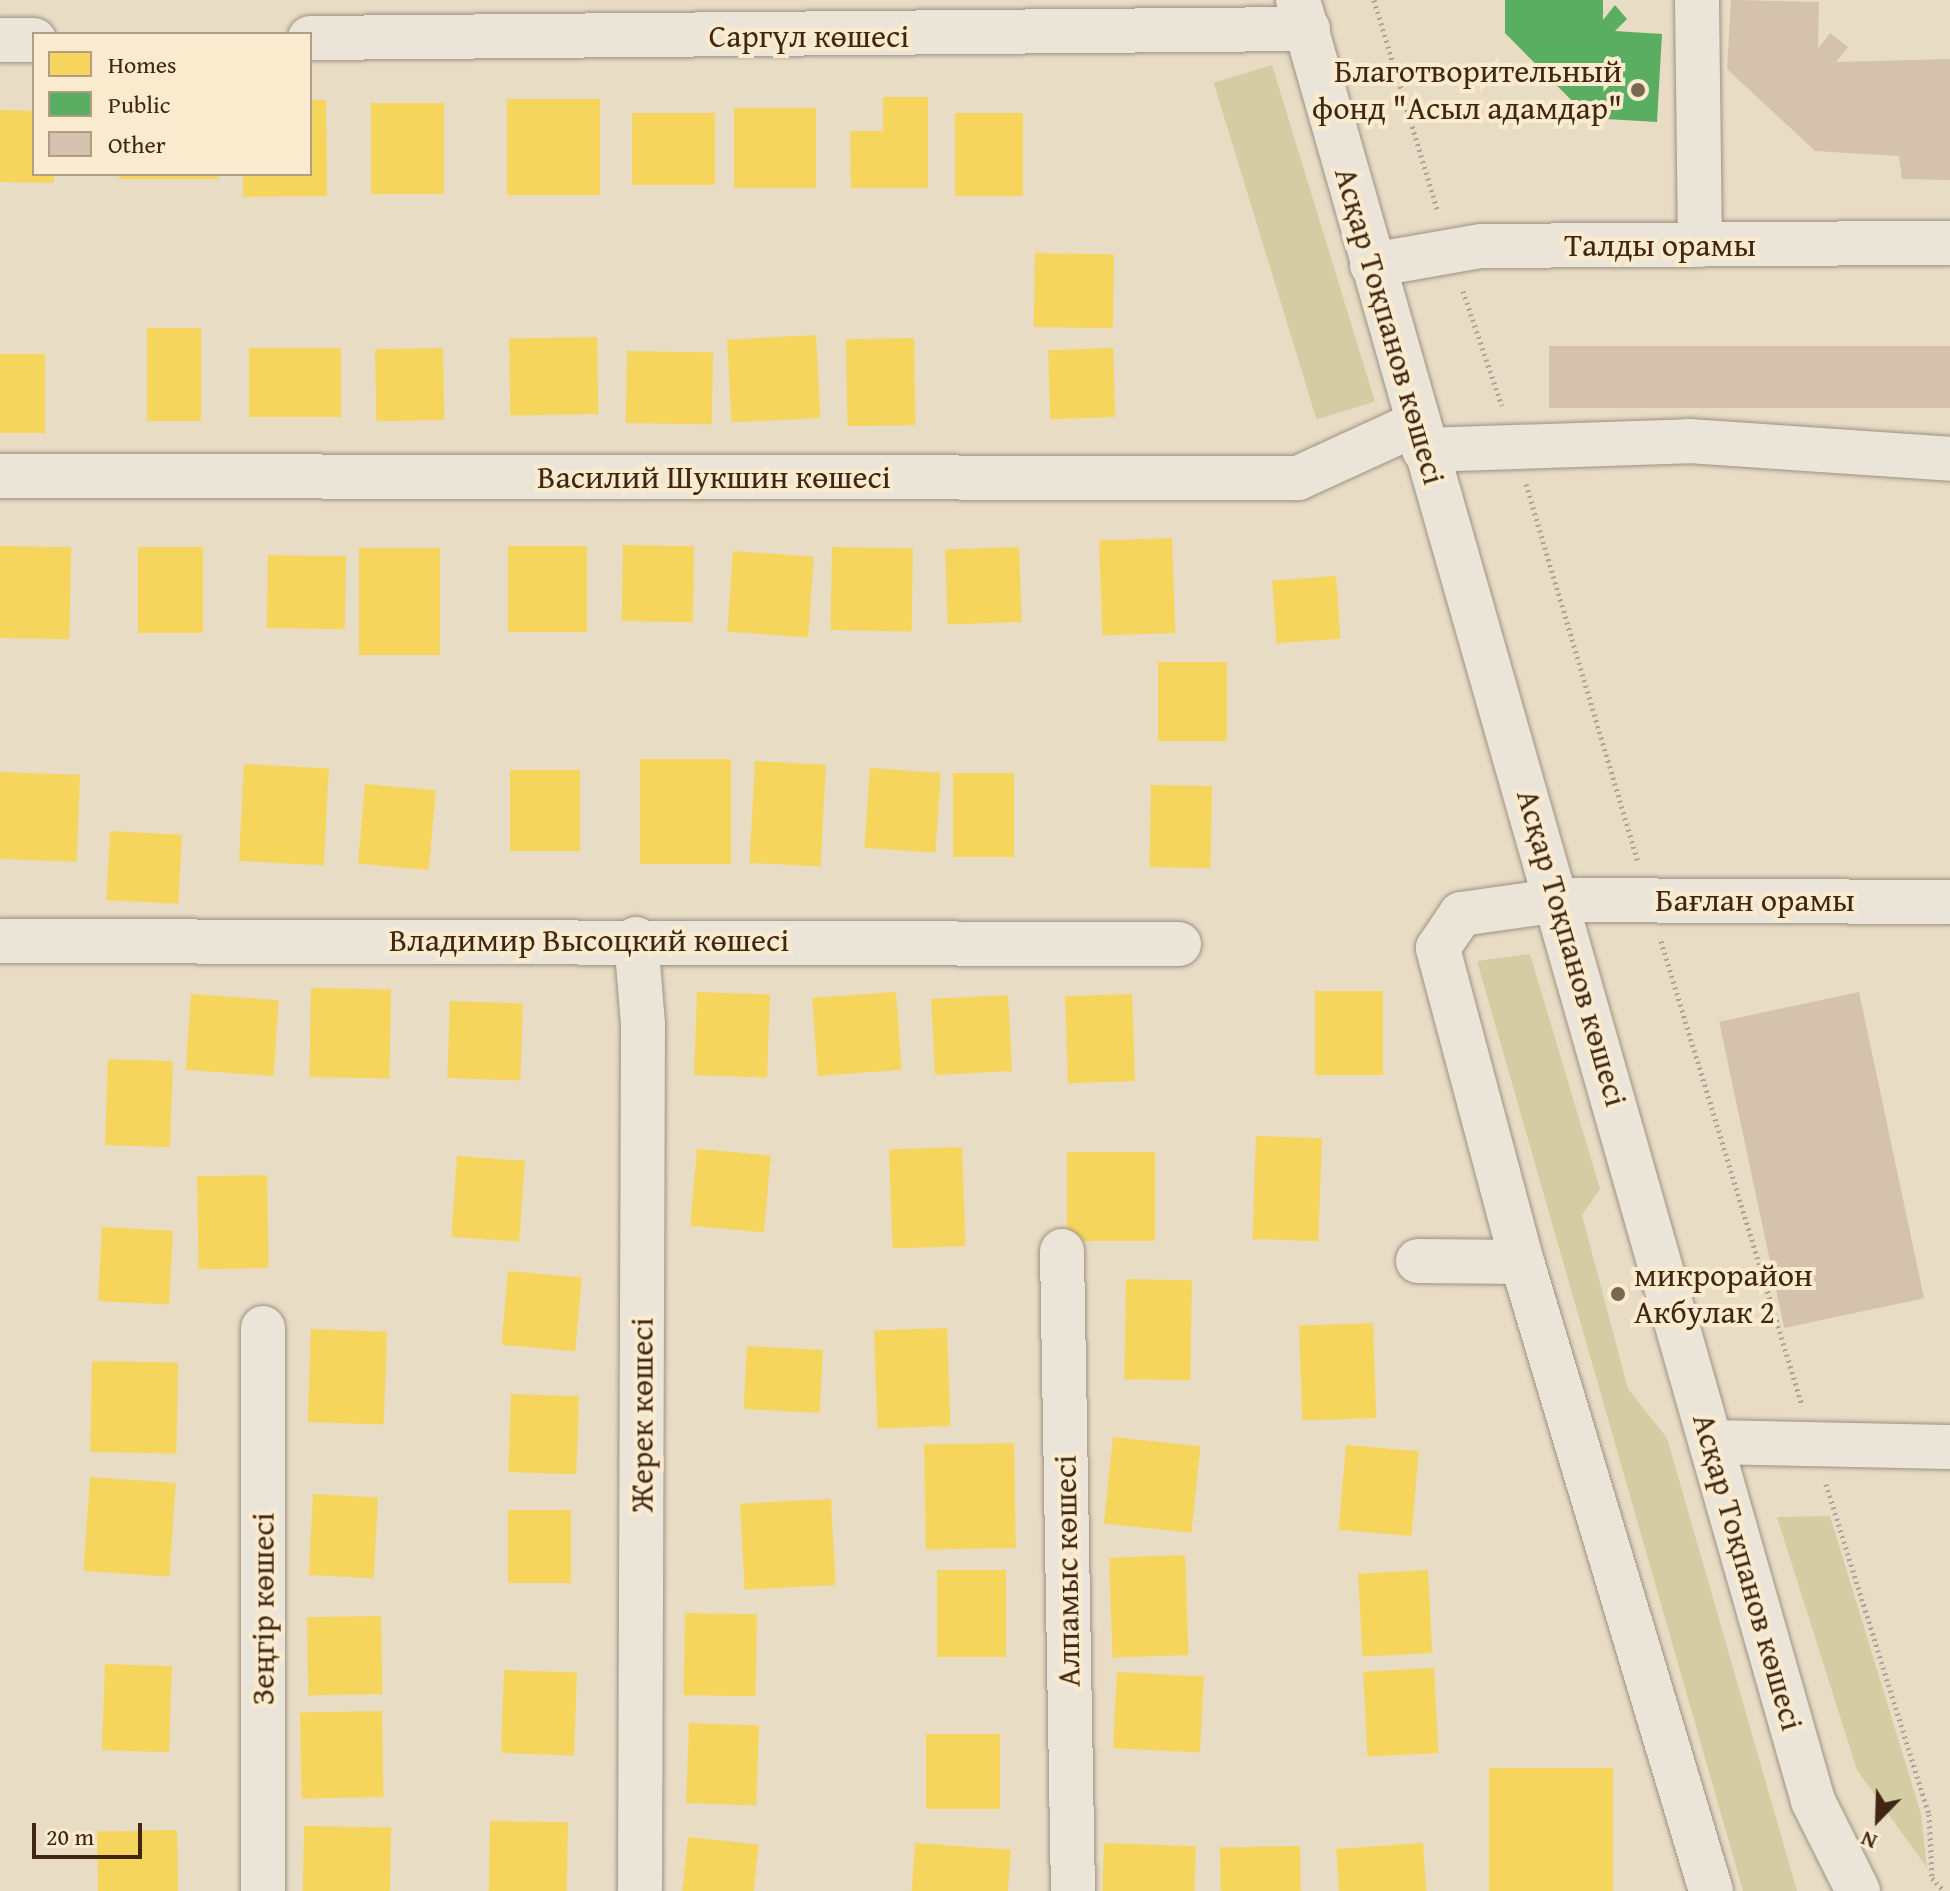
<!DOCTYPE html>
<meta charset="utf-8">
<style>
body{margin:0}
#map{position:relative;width:1950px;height:1891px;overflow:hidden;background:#e8dcc4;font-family:"Gentium Book Plus",serif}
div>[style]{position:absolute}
.green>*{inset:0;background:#d4cda3;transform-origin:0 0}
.homes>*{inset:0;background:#f6d55c;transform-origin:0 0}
.public>*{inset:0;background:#5aae61}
.building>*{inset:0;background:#d4c2af;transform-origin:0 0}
.path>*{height:5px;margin-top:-2.5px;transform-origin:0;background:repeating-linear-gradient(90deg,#aca59a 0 2px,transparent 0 6px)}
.roads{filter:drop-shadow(0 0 2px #9c9282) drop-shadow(0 0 2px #9c9282)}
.minor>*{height:44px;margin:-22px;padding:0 22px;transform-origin:22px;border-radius:22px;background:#ebe5d9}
.dots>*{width:22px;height:22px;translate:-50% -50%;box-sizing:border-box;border:4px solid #faebcf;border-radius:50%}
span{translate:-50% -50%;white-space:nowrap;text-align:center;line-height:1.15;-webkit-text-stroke:8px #faebcf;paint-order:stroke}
.street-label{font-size:32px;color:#402713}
.poi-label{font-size:32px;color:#402713}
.right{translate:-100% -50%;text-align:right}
.left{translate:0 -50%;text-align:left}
.legend{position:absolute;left:32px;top:32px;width:280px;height:144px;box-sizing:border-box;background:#faebcf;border:2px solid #b09d84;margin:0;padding:10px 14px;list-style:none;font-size:24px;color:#402713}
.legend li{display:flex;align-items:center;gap:16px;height:40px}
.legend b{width:40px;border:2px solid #b09d84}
.north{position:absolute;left:1838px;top:1779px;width:80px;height:80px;-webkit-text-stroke:6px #faebcf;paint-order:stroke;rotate:203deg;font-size:22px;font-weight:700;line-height:32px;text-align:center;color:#402713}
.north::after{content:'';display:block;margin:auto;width:28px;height:36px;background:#402713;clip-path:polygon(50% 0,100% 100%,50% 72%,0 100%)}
.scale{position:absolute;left:32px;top:1823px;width:110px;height:36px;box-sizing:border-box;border:4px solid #402713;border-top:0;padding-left:10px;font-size:24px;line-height:28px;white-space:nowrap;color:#402713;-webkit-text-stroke:6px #faebcf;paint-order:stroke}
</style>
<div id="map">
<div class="green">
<i style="left:1272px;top:65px;width:352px;height:61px;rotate:73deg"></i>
<i style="clip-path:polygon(1530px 954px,1600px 1189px,1582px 1215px,1628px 1389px,1667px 1438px,1797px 1891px,1743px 1891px,1477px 961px)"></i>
<i style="clip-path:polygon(1830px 1516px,1921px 1814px,1927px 1868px,1857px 1770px,1777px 1517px)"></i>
</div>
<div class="homes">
<i style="clip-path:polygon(883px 97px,928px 97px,928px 188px,851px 188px,850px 131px,883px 131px)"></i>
<i style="left:507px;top:99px;width:93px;height:96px"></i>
<i style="clip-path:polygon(310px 100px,326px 100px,327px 196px,243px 197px,243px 174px,310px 174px)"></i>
<i style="left:371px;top:103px;width:73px;height:91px"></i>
<i style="left:816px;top:108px;width:80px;height:82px;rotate:90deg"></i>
<i style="clip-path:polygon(0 110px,34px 111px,34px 174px,54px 174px,54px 183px,0 182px)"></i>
<i style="left:632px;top:113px;width:83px;height:72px"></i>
<i style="left:1023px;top:113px;width:83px;height:68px;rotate:90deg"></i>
<i style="left:119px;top:174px;width:100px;height:5px"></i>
<i style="left:1035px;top:253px;width:79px;height:74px;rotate:1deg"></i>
<i style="left:201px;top:328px;width:93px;height:54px;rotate:90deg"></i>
<i style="left:816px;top:335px;width:83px;height:89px;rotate:87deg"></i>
<i style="left:597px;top:337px;width:77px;height:88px;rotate:89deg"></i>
<i style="left:914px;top:338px;width:87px;height:68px;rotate:89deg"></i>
<i style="left:249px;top:348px;width:92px;height:69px"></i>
<i style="left:443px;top:348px;width:72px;height:68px;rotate:89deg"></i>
<i style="left:1113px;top:348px;width:69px;height:65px;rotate:88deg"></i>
<i style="left:627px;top:351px;width:86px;height:72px;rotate:1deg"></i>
<i style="left:0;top:354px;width:45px;height:79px"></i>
<i style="left:1172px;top:538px;width:95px;height:73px;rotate:88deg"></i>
<i style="left:623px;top:545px;width:71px;height:76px;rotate:1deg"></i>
<i style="left:0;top:546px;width:71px;height:92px;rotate:1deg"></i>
<i style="left:508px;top:546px;width:79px;height:86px"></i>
<i style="left:138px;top:547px;width:65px;height:86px"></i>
<i style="left:832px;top:547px;width:81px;height:83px;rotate:1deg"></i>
<i style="left:1019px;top:547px;width:75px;height:74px;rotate:88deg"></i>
<i style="left:359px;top:548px;width:81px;height:107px"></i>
<i style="left:733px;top:551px;width:81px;height:81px;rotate:4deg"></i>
<i style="left:268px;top:555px;width:78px;height:73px;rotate:1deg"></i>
<i style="left:1336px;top:576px;width:63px;height:64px;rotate:86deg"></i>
<i style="left:1158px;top:662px;width:69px;height:79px"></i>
<i style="left:640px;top:759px;width:91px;height:105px"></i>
<i style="left:755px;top:761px;width:71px;height:102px;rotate:3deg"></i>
<i style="left:244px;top:764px;width:85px;height:97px;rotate:3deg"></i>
<i style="left:870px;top:768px;width:71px;height:80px;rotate:4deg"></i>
<i style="left:510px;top:770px;width:70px;height:81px"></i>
<i style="left:0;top:772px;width:80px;height:87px;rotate:2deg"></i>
<i style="left:953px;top:773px;width:61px;height:84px"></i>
<i style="left:365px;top:784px;width:71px;height:80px;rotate:5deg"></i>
<i style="left:1151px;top:785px;width:61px;height:82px;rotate:1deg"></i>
<i style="left:110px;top:831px;width:72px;height:69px;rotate:3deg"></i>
<i style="left:311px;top:988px;width:80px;height:89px;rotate:1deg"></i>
<i style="left:1315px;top:991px;width:68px;height:84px"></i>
<i style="left:697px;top:992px;width:73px;height:83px;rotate:2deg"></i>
<i style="left:896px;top:992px;width:78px;height:84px;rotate:86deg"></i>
<i style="left:191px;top:994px;width:88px;height:76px;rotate:4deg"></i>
<i style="left:1132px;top:994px;width:87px;height:67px;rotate:88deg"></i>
<i style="left:1008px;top:995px;width:76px;height:77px;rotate:87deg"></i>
<i style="left:450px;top:1001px;width:73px;height:77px;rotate:2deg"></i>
<i style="left:108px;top:1059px;width:65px;height:86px;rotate:2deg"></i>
<i style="left:1256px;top:1136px;width:66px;height:103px;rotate:2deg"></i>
<i style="left:962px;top:1147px;width:99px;height:73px;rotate:88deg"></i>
<i style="left:697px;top:1149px;width:74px;height:77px;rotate:5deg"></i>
<i style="left:1067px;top:1152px;width:88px;height:89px"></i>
<i style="left:457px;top:1156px;width:68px;height:81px;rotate:4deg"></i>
<i style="left:267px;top:1175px;width:93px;height:70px;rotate:89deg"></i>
<i style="left:102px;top:1227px;width:71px;height:74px;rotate:3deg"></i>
<i style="left:508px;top:1271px;width:74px;height:74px;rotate:5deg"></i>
<i style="left:1126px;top:1279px;width:66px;height:100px;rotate:1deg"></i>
<i style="left:1373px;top:1323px;width:95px;height:74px;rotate:88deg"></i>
<i style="left:947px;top:1328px;width:98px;height:73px;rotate:88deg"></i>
<i style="left:311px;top:1329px;width:76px;height:93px;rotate:2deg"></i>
<i style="left:747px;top:1346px;width:76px;height:63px;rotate:3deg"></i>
<i style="left:92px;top:1361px;width:86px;height:91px;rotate:1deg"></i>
<i style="left:511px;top:1394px;width:68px;height:78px;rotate:2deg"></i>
<i style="left:1113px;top:1437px;width:88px;height:87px;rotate:6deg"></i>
<i style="left:1014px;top:1443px;width:105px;height:90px;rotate:89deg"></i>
<i style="left:1346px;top:1445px;width:73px;height:85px;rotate:5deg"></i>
<i style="left:90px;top:1477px;width:86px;height:94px;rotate:4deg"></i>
<i style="left:313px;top:1494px;width:65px;height:81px;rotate:3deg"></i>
<i style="left:831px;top:1499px;width:86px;height:91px;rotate:87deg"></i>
<i style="left:571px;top:1510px;width:73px;height:63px;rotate:90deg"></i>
<i style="left:1185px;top:1555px;width:100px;height:76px;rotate:88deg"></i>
<i style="left:1006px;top:1570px;width:87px;height:69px;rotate:90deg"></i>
<i style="left:1428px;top:1570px;width:83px;height:70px;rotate:87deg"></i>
<i style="left:685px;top:1613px;width:72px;height:82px;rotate:1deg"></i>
<i style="left:381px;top:1616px;width:78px;height:74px;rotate:89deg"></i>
<i style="left:105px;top:1664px;width:67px;height:86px;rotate:2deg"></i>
<i style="left:1434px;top:1668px;width:85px;height:71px;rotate:87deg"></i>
<i style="left:504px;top:1670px;width:73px;height:83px;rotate:2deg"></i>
<i style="left:1117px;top:1672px;width:87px;height:76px;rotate:3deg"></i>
<i style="left:382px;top:1711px;width:86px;height:82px;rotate:89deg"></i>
<i style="left:689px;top:1723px;width:70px;height:80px;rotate:2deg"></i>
<i style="left:926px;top:1734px;width:74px;height:75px"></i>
<i style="left:1489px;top:1768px;width:124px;height:123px"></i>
<i style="left:490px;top:1821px;width:78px;height:70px;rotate:1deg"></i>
<i style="left:304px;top:1826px;width:87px;height:65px;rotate:1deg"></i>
<i style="left:177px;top:1830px;width:61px;height:80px;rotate:89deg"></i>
<i style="left:688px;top:1837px;width:71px;height:54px;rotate:6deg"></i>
<i style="left:915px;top:1843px;width:96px;height:48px;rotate:4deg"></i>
<i style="left:1104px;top:1843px;width:92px;height:48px;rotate:2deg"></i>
<i style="left:1423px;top:1843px;width:48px;height:87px;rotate:86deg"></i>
<i style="left:1300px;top:1846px;width:45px;height:80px;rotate:89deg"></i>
</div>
<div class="public">
<i style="clip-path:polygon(1505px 0,1603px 0,1603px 20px,1615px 5px,1627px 19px,1615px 31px,1662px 34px,1657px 122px,1589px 118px,1505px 33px)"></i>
</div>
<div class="building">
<i style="clip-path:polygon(1731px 0,1819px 2px,1818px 49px,1830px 33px,1848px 47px,1836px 62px,1950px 59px,1950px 180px,1902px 179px,1899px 156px,1815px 151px,1727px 69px)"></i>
<i style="left:1549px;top:346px;width:401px;height:62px"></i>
<i style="left:1859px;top:992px;width:313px;height:143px;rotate:78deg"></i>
</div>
<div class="path">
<i style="left:1374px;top:0;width:221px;rotate:73.2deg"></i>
<i style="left:1463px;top:291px;width:121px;rotate:71.3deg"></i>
<i style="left:1526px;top:484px;width:394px;rotate:73.5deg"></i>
<i style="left:1661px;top:941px;width:486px;rotate:73.1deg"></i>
<i style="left:1826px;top:1484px;width:346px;rotate:72.7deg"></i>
<i style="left:1929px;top:1814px;width:64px;rotate:87.3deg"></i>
<i style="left:1932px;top:1878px;width:18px;rotate:47deg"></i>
</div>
<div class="roads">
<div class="minor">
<i style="left:1298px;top:0;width:1873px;rotate:74.04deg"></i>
<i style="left:1813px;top:1801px;width:101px;rotate:63.4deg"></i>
<i style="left:1697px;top:0;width:245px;rotate:89.3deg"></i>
<i style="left:310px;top:38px;width:998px;rotate:-0.52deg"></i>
<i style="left:0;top:40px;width:34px"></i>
<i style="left:1372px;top:265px;width:111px;rotate:-9.9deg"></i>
<i style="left:1481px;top:246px;width:469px;rotate:-0.4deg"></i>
<i style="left:1424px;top:450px;width:265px;rotate:-1.9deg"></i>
<i style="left:1689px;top:441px;width:262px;rotate:3.9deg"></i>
<i style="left:0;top:476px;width:1298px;rotate:0.09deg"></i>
<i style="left:1298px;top:478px;width:130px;rotate:-24.6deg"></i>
<i style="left:636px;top:939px;width:85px;rotate:85.3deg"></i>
<i style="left:643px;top:1024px;width:867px;rotate:90.2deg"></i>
<i style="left:0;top:941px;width:1179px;rotate:0.15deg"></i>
<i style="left:1062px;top:1251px;width:640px;rotate:89.02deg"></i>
<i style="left:1418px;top:1261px;width:104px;rotate:0.6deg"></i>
<i style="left:1711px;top:1442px;width:239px;rotate:1.2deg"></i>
<i style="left:263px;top:1891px;width:563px;rotate:-90deg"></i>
<i style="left:1711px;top:1891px;width:657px;rotate:-106.72deg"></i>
<i style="left:1522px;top:1262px;width:325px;rotate:-105deg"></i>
<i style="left:1438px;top:948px;width:41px;rotate:-55.9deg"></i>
<i style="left:1461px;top:914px;width:100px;rotate:-8deg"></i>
<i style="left:1560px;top:900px;width:390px;rotate:0.3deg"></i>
</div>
</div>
<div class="dots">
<i style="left:1638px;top:90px;background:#7b6651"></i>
<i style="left:1618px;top:1294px;background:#7b6651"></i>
</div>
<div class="street-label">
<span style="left:809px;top:36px">Саргүл көшесі</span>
<span style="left:1660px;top:245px">Талды орамы</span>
<span style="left:1390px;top:326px;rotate:74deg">Асқар Тоқпанов көшесі</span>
<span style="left:714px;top:477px">Василий Шукшин көшесі</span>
<span style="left:1755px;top:900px">Бағлан орамы</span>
<span style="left:589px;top:940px">Владимир Высоцкий көшесі</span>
<span style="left:1572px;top:948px;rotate:74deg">Асқар Тоқпанов көшесі</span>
<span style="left:642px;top:1415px;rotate:-90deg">Жерек көшесі</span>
<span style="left:1067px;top:1571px;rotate:-91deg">Алпамыс көшесі</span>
<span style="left:1748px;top:1572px;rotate:74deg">Асқар Тоқпанов көшесі</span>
<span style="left:263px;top:1609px;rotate:-90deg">Зеңгір көшесі</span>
</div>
<div class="poi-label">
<span class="right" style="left:1622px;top:90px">Благотворительный<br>фонд "Асыл адамдар"</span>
<span class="left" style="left:1634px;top:1294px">микрорайон<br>Акбулак 2</span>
</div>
<ul class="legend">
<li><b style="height:22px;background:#f6d55c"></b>Homes</li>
<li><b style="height:22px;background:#5aae61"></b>Public</li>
<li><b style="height:22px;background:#d4c2af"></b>Other</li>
</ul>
<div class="north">N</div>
<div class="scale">20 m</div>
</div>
